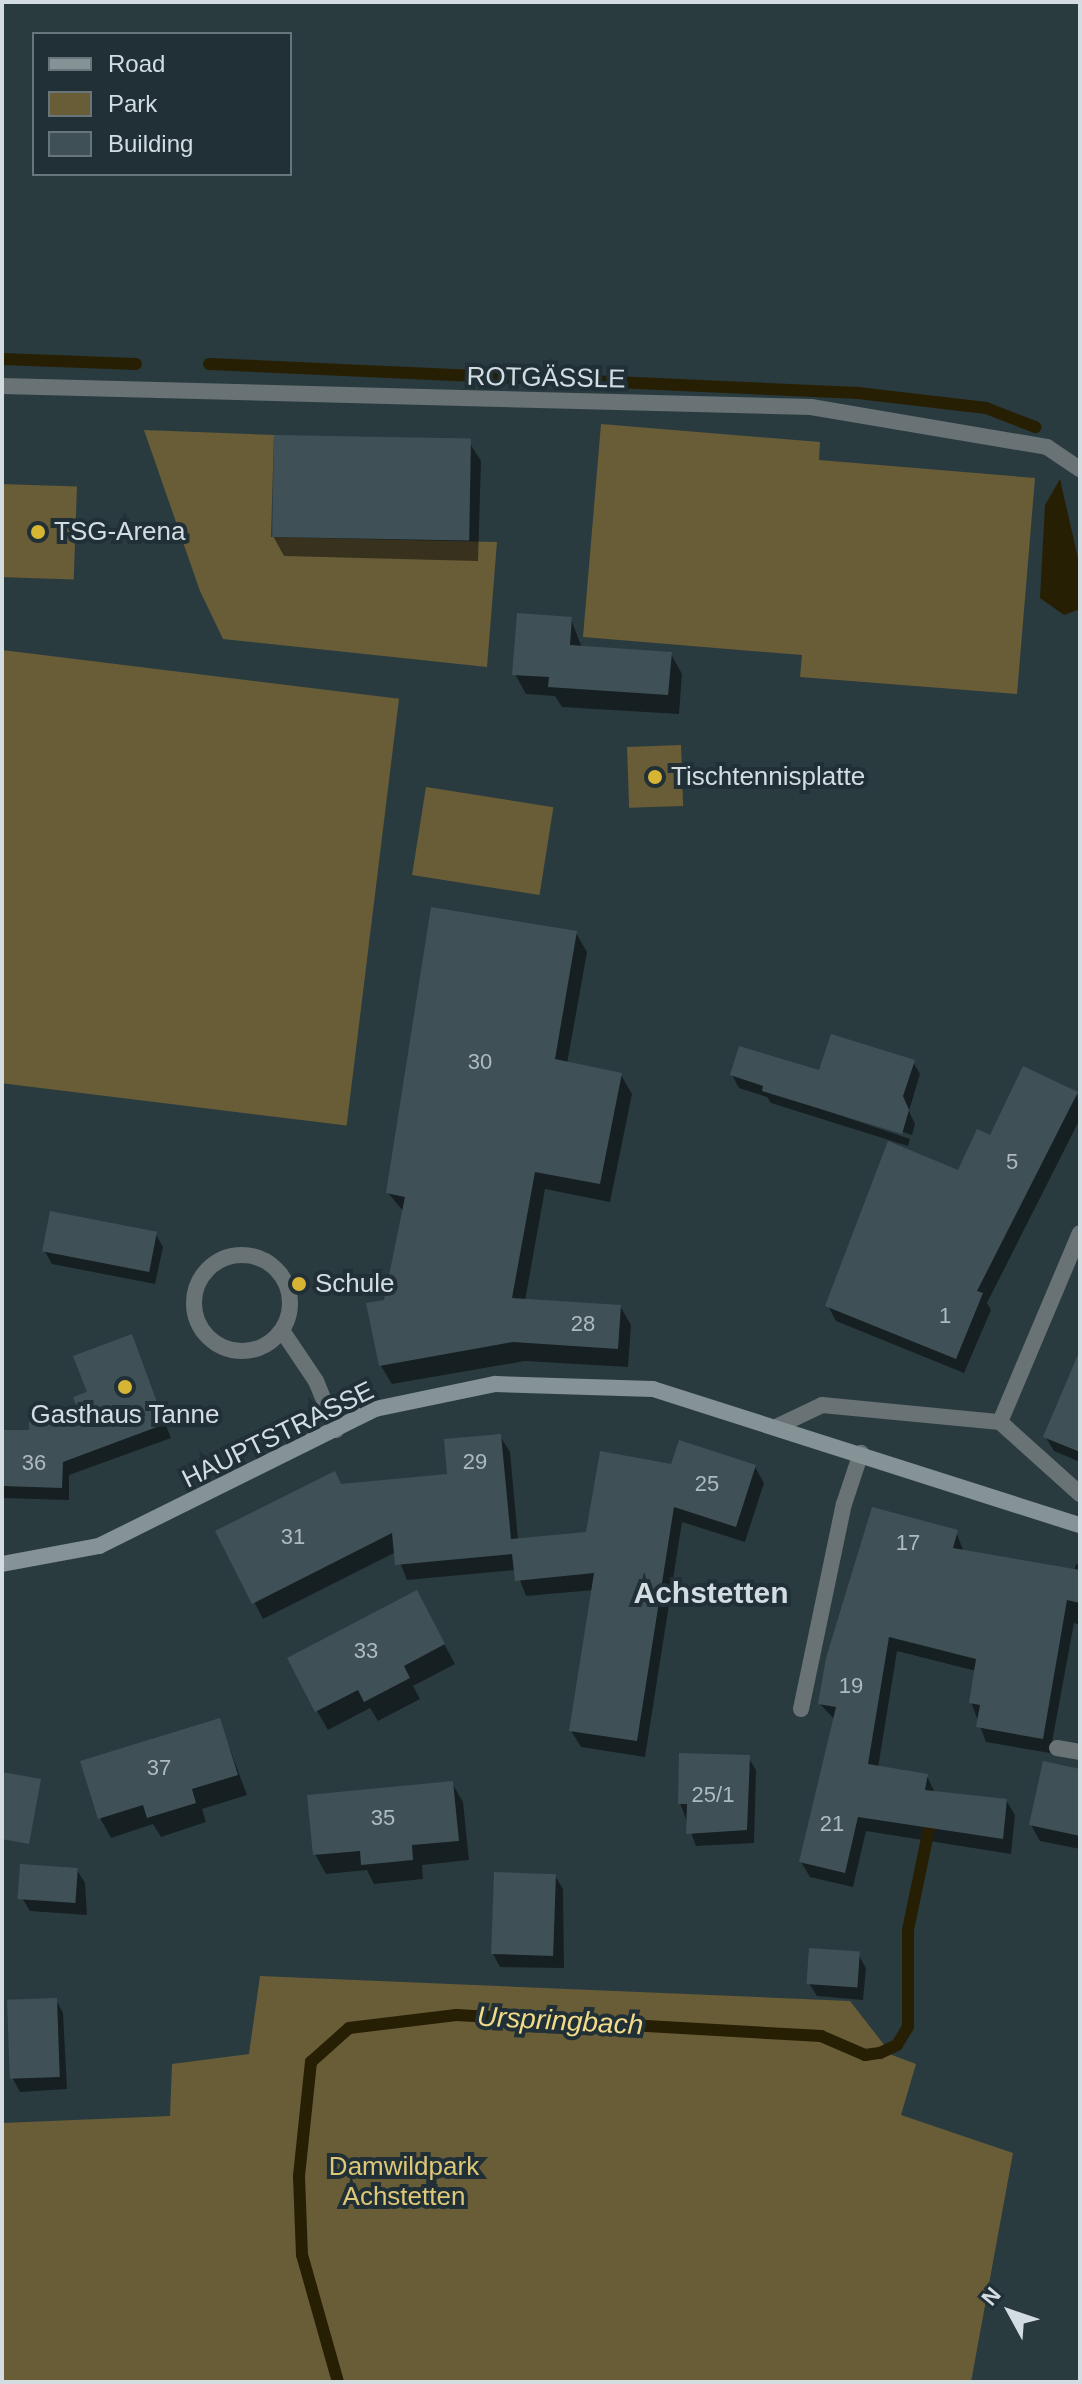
<!DOCTYPE html>
<meta charset="utf-8">
<style>
body{margin:0}
#map{position:relative;width:1082px;height:2384px;overflow:hidden;background:#2a3b40;font-family:Arial,sans-serif}
div>[style]{position:absolute}
.green>*{inset:0;background:#685d37;transform-origin:0 0}
.water>*{inset:0;background:#271f04}
.shadow>*{inset:0;background:#0007}
.stream>*{height:12px;margin:-6px;padding:0 6px;transform-origin:6px;border-radius:6px;background:#271f04}
.building>*{inset:0;background:#3f5157;transform-origin:0 0}
.lane>*{height:16px;margin:-8px;padding:0 8px;transform-origin:8px;border-radius:8px;background:#697274}
.lane>.ring{margin:-8px;padding:0;box-sizing:content-box;background:none;border:16px solid #697274;border-radius:50%}
.street>*{height:16px;margin:-8px;padding:0 8px;transform-origin:8px;border-radius:8px;background:#697274}
.secondary>*{height:16px;margin:-8px;padding:0 8px;transform-origin:8px;border-radius:8px;background:#859296}
.dots>*{width:22px;height:22px;translate:-50% -50%;box-sizing:border-box;border:4px solid #203036;border-radius:50%}
span{translate:-50% -50%;white-space:nowrap;text-align:center;line-height:1.15;-webkit-text-stroke:8px #203036;paint-order:stroke}
.number-label{font-size:22px;color:#aebabe}
.number-label span{-webkit-text-stroke-width:0}
.street-label{font-size:26px;color:#d3dde1}
.poi-label{font-size:26px;color:#d3dde1}
.left{translate:0 -50%;text-align:left}
.park-label{font-size:26px;color:#dec777}
.water-label{font-size:28px;color:#f1da89;font-style:italic}
.quarter-label{font-size:30px;color:#d3dde1;font-weight:700}
.frame{position:absolute;inset:0;border:4px solid #d3dde1;pointer-events:none}
.legend{position:absolute;left:32px;top:32px;width:260px;height:144px;box-sizing:border-box;background:#203036;border:2px solid #68757a;margin:0;padding:10px 14px;list-style:none;font-size:24px;color:#d3dde1}
.legend li{display:flex;align-items:center;gap:16px;height:40px}
.legend b{width:40px;border:2px solid #68757a}
.north{position:absolute;left:970px;top:2272px;width:80px;height:80px;-webkit-text-stroke:6px #203036;paint-order:stroke;rotate:310deg;font-size:22px;font-weight:700;line-height:32px;text-align:center;color:#d3dde1}
.north::after{content:'';display:block;margin:auto;width:28px;height:36px;background:#d3dde1;clip-path:polygon(50% 0,100% 100%,50% 72%,0 100%)}
</style>
<div id="map">
<div class="green">
<i style="clip-path:polygon(601px 424px,820px 442px,819px 460px,1035px 478px,1017px 694px,800px 677px,802px 655px,583px 637px)"></i>
<i style="clip-path:polygon(144px 430px,274px 435px,271px 537px,497px 542px,487px 667px,223px 639px,200px 591px)"></i>
<i style="left:2px;top:484px;width:75px;height:93px;rotate:2deg"></i>
<i style="left:2px;top:650px;width:400px;height:430px;rotate:7deg"></i>
<i style="left:681px;top:745px;width:61px;height:54px;rotate:88deg"></i>
<i style="left:426px;top:787px;width:129px;height:89px;rotate:9deg"></i>
<i style="clip-path:polygon(260px 1976px,850px 2001px,892px 2055px,916px 2064px,901px 2115px,1013px 2153px,971px 2382px,2px 2382px,2px 2123px,170px 2116px,172px 2064px,249px 2054px)"></i>
</div>
<div class="water">
<i style="clip-path:polygon(1060px 479px,1080px 567px,1080px 609px,1064px 615px,1040px 598px,1045px 505px)"></i>
</div>
<div class="shadow">
<i style="clip-path:polygon(469px 442px,481px 461px,478px 561px,284px 556px,273px 536px)"></i>
<i style="clip-path:polygon(571px 619px,582px 648px,671px 654px,682px 674px,679px 714px,562px 707px,555px 696px,526px 694px,515px 674px)"></i>
<i style="clip-path:polygon(576px 933px,587px 952px,567px 1064px,621px 1075px,632px 1094px,610px 1202px,545px 1189px,525px 1301px,620px 1306px,631px 1325px,628px 1367px,525px 1361px,392px 1384px,381px 1366px,385px 1301px,404px 1212px,388px 1193px)"></i>
<i style="clip-path:polygon(913px 1062px,920px 1074px,909px 1111px,915px 1124px,912px 1135px,765px 1090px,910px 1139px,908px 1146px,771px 1103px,767px 1097px,739px 1088px,732px 1075px,821px 1073px)"></i>
<i style="clip-path:polygon(1077px 1093px,1080px 1119px,987px 1303px,991px 1310px,964px 1373px,836px 1321px,828px 1306px,991px 1138px)"></i>
<i style="clip-path:polygon(155px 1233px,163px 1247px,155px 1284px,52px 1264px,44px 1250px)"></i>
<i style="clip-path:polygon(131px 1337px,171px 1438px,69px 1475px,69px 1500px,2px 1498px,2px 1432px,30px 1433px,82px 1414px,89px 1393px)"></i>
<i style="clip-path:polygon(1080px 1355px,1080px 1462px,1054px 1451px,1045px 1436px)"></i>
<i style="clip-path:polygon(500px 1436px,510px 1452px,518px 1540px,588px 1533px,672px 1466px,755px 1467px,764px 1483px,745px 1542px,682px 1522px,645px 1757px,581px 1747px,571px 1731px,594px 1590px,526px 1596px,516px 1570px,407px 1580px,396px 1552px,263px 1619px,218px 1532px,341px 1486px,449px 1476px)"></i>
<i style="clip-path:polygon(956px 1532px,964px 1552px,1074px 1571px,1076px 1564px,1080px 1565px,1080px 1625px,1074px 1623px,1050px 1753px,986px 1742px,971px 1702px,976px 1671px,897px 1651px,878px 1768px,927px 1776px,935px 1793px,1006px 1800px,1015px 1815px,1011px 1854px,866px 1831px,853px 1887px,810px 1877px,801px 1862px,835px 1720px,820px 1704px)"></i>
<i style="clip-path:polygon(427px 1612px,455px 1664px,413px 1686px,420px 1699px,378px 1721px,370px 1708px,328px 1730px,317px 1711px)"></i>
<i style="clip-path:polygon(219px 1720px,247px 1795px,202px 1809px,206px 1822px,161px 1837px,153px 1824px,111px 1838px,100px 1818px)"></i>
<i style="clip-path:polygon(748px 1757px,756px 1770px,754px 1843px,696px 1846px,680px 1803px)"></i>
<i style="clip-path:polygon(1080px 1771px,1080px 1849px,1040px 1841px,1031px 1825px)"></i>
<i style="clip-path:polygon(452px 1783px,463px 1802px,469px 1860px,422px 1865px,423px 1879px,374px 1884px,367px 1870px,326px 1874px,315px 1854px)"></i>
<i style="clip-path:polygon(77px 1870px,85px 1883px,87px 1915px,30px 1911px,22px 1898px)"></i>
<i style="clip-path:polygon(555px 1876px,563px 1889px,564px 1968px,500px 1967px,493px 1954px)"></i>
<i style="clip-path:polygon(858px 1954px,866px 1968px,863px 2000px,817px 1996px,809px 1983px)"></i>
<i style="clip-path:polygon(56px 2000px,63px 2013px,67px 2089px,20px 2092px,13px 2079px)"></i>
</div>
<div class="stream">
<i style="left:2px;top:359px;width:134px;rotate:2.1deg"></i>
<i style="left:209px;top:364px;width:650px;rotate:2.56deg"></i>
<i style="left:858px;top:393px;width:129px;rotate:6.7deg"></i>
<i style="left:986px;top:408px;width:53px;rotate:21.2deg"></i>
<i style="left:338px;top:2382px;width:132px;rotate:-105.8deg"></i>
<i style="left:302px;top:2255px;width:79px;rotate:-92.2deg"></i>
<i style="left:299px;top:2176px;width:115px;rotate:-84deg"></i>
<i style="left:311px;top:2062px;width:51px;rotate:-41.8deg"></i>
<i style="left:349px;top:2028px;width:108px;rotate:-6.9deg"></i>
<i style="left:456px;top:2015px;width:366px;rotate:3.3deg"></i>
<i style="left:821px;top:2036px;width:48px;rotate:23.4deg"></i>
<i style="left:865px;top:2055px;width:15px;rotate:-8deg"></i>
<i style="left:880px;top:2053px;width:19px;rotate:-25deg"></i>
<i style="left:897px;top:2045px;width:21px;rotate:-59deg"></i>
<i style="left:908px;top:2027px;width:97px;rotate:-90deg"></i>
<i style="left:908px;top:1930px;width:118px;rotate:-78.3deg"></i>
</div>
<div class="building">
<i style="left:274px;top:435px;width:197px;height:102px;rotate:1deg"></i>
<i style="clip-path:polygon(517px 613px,572px 617px,570px 645px,672px 652px,668px 695px,548px 687px,549px 677px,512px 675px)"></i>
<i style="clip-path:polygon(431px 907px,577px 931px,555px 1059px,622px 1073px,600px 1184px,535px 1172px,512px 1298px,621px 1305px,618px 1349px,513px 1342px,379px 1366px,366px 1303px,384px 1300px,405px 1197px,386px 1193px)"></i>
<i style="clip-path:polygon(831px 1034px,915px 1060px,903px 1096px,909px 1110px,902px 1134px,762px 1091px,763px 1086px,730px 1075px,739px 1046px,819px 1070px)"></i>
<i style="clip-path:polygon(1023px 1066px,1078px 1092px,977px 1291px,983px 1293px,956px 1359px,825px 1306px,888px 1141px,958px 1170px,977px 1129px,990px 1135px)"></i>
<i style="left:50px;top:1211px;width:109px;height:41px;rotate:11deg"></i>
<i style="clip-path:polygon(132px 1334px,165px 1424px,63px 1462px,62px 1488px,2px 1486px,2px 1430px,29px 1430px,29px 1411px,79px 1412px,73px 1397px,87px 1392px,73px 1356px)"></i>
<i style="clip-path:polygon(1080px 1350px,1080px 1452px,1043px 1437px)"></i>
<i style="clip-path:polygon(501px 1434px,511px 1539px,586px 1532px,600px 1451px,671px 1464px,679px 1440px,756px 1465px,736px 1527px,674px 1507px,637px 1741px,569px 1731px,594px 1573px,515px 1581px,512px 1554px,395px 1565px,392px 1533px,252px 1604px,215px 1531px,335px 1471px,341px 1484px,447px 1474px,444px 1439px)"></i>
<i style="clip-path:polygon(872px 1507px,958px 1530px,953px 1548px,1080px 1570px,1080px 1603px,1067px 1600px,1043px 1739px,976px 1727px,980px 1705px,969px 1703px,976px 1659px,889px 1637px,868px 1764px,928px 1774px,925px 1790px,1007px 1799px,1003px 1839px,858px 1817px,845px 1873px,799px 1862px,836px 1707px,818px 1704px,826px 1658px)"></i>
<i style="clip-path:polygon(417px 1590px,445px 1644px,404px 1666px,410px 1678px,364px 1702px,358px 1690px,315px 1712px,287px 1658px)"></i>
<i style="clip-path:polygon(220px 1718px,238px 1775px,192px 1789px,196px 1803px,147px 1818px,143px 1805px,98px 1819px,80px 1761px)"></i>
<i style="clip-path:polygon(679px 1753px,750px 1755px,747px 1830px,686px 1834px,687px 1804px,678px 1804px)"></i>
<i style="clip-path:polygon(1043px 1761px,1080px 1769px,1080px 1836px,1029px 1825px)"></i>
<i style="clip-path:polygon(2px 1772px,41px 1779px,29px 1844px,2px 1839px)"></i>
<i style="clip-path:polygon(453px 1781px,459px 1841px,412px 1845px,413px 1860px,361px 1865px,360px 1851px,313px 1855px,307px 1795px)"></i>
<i style="left:20px;top:1864px;width:58px;height:35px;rotate:4deg"></i>
<i style="left:494px;top:1872px;width:62px;height:82px;rotate:2deg"></i>
<i style="left:809px;top:1948px;width:51px;height:36px;rotate:4deg"></i>
<i style="left:57px;top:1998px;width:79px;height:50px;rotate:88deg"></i>
</div>
<div class="lane">
<i style="left:2px;top:386px;width:809px;rotate:1.49deg"></i>
<i style="left:811px;top:407px;width:239px;rotate:9.6deg"></i>
<i style="left:1047px;top:447px;width:40px;rotate:34deg"></i>
<i class="ring" style="left:194px;top:1255px;width:80px;height:80px"></i>
<i style="left:801px;top:1709px;width:209px;rotate:-78.2deg"></i>
<i style="left:844px;top:1504px;width:54px;rotate:-71.6deg"></i>
<i style="left:1057px;top:1748px;width:23px;rotate:10deg"></i>
</div>
<div class="street">
<i style="left:283px;top:1332px;width:59px;rotate:56deg"></i>
<i style="left:316px;top:1381px;width:53px;rotate:67.8deg"></i>
<i style="left:1000px;top:1422px;width:205px;rotate:-67.1deg"></i>
<i style="left:778px;top:1426px;width:49px;rotate:-25.5deg"></i>
<i style="left:822px;top:1405px;width:179px;rotate:5.5deg"></i>
<i style="left:1000px;top:1422px;width:108px;rotate:42deg"></i>
</div>
<div class="secondary">
<i style="left:2px;top:1564px;width:99px;rotate:-10.5deg"></i>
<i style="left:99px;top:1546px;width:308px;rotate:-26.4deg"></i>
<i style="left:375px;top:1409px;width:123px;rotate:-11.8deg"></i>
<i style="left:495px;top:1384px;width:158px;rotate:1.8deg"></i>
<i style="left:653px;top:1389px;width:448px;rotate:17.7deg"></i>
</div>
<div class="dots">
<i style="left:38px;top:532px;background:#d6b534"></i>
<i style="left:655px;top:777px;background:#d6b534"></i>
<i style="left:299px;top:1284px;background:#d6b534"></i>
<i style="left:125px;top:1387px;background:#d6b534"></i>
</div>
<div class="number-label">
<span style="left:480px;top:1062px">30</span>
<span style="left:1012px;top:1162px">5</span>
<span style="left:945px;top:1316px">1</span>
<span style="left:583px;top:1324px">28</span>
<span style="left:475px;top:1462px">29</span>
<span style="left:34px;top:1463px">36</span>
<span style="left:707px;top:1484px">25</span>
<span style="left:293px;top:1537px">31</span>
<span style="left:908px;top:1543px">17</span>
<span style="left:366px;top:1651px">33</span>
<span style="left:851px;top:1686px">19</span>
<span style="left:159px;top:1768px">37</span>
<span style="left:713px;top:1795px">25/1</span>
<span style="left:383px;top:1818px">35</span>
<span style="left:832px;top:1824px">21</span>
</div>
<div class="street-label">
<span style="left:546px;top:378px;rotate:1deg">ROTGÄSSLE</span>
<span style="left:278px;top:1435px;rotate:-26deg">HAUPTSTRASSE</span>
</div>
<div class="poi-label">
<span class="left" style="left:54px;top:532px">TSG-Arena</span>
<span class="left" style="left:671px;top:777px">Tischtennisplatte</span>
<span class="left" style="left:315px;top:1284px">Schule</span>
<span style="left:125px;top:1415px">Gasthaus Tanne</span>
</div>
<div class="park-label">
<span style="left:404px;top:2182px">Damwildpark<br>Achstetten</span>
</div>
<div class="water-label">
<span style="left:560px;top:2021px;rotate:3deg">Urspringbach</span>
</div>
<div class="quarter-label">
<span style="left:711px;top:1593px">Achstetten</span>
</div>
<div class="frame"></div>
<ul class="legend">
<li><b style="height:10px;background:#859296"></b>Road</li>
<li><b style="height:22px;background:#685d37"></b>Park</li>
<li><b style="height:22px;background:#3f5157"></b>Building</li>
</ul>
<div class="north">N</div>
</div>
